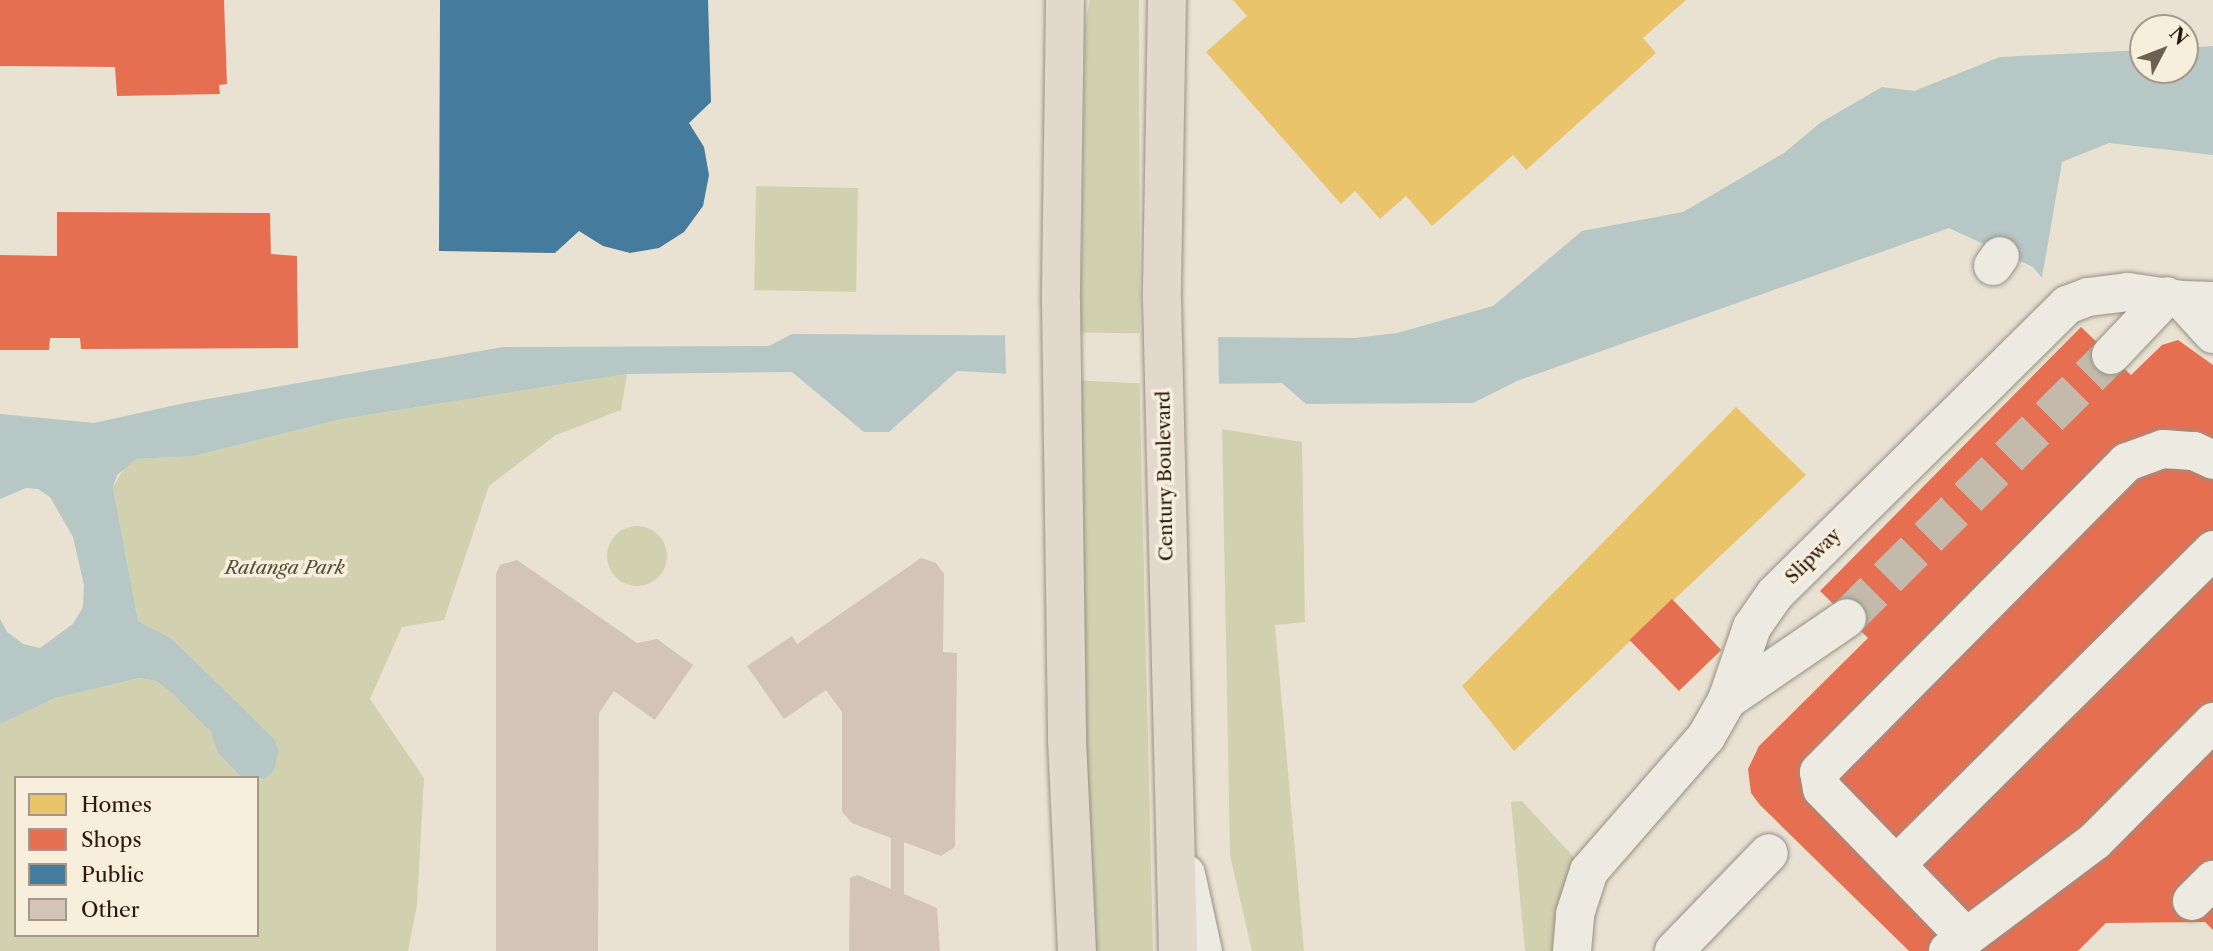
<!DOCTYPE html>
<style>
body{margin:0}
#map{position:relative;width:2213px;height:951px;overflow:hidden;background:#e9e2d2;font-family:"Libre Caslon Text",serif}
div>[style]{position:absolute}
.green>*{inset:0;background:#d2d1af;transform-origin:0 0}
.round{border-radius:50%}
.water>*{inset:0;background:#b6c7c6}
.pier>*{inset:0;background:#e9e2d2}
.homes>*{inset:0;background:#e9c46a}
.shops>*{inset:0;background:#e76f51;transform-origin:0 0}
.public>*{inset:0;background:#457b9d}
.building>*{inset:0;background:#d4c3b8}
.minor-tunnel>*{height:38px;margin-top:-19px;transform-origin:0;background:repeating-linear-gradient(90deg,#c3baab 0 38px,transparent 0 57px)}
.roads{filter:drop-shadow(0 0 2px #969086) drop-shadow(0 0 2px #969086)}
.minor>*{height:38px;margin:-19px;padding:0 19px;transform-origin:19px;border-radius:19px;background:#edeae2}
.major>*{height:38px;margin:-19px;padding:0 19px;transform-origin:19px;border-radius:19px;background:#e0d9cc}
span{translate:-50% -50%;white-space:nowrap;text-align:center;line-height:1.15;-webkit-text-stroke:7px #f7eedc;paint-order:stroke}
.street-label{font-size:19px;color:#2b180f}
.park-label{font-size:19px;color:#574b37;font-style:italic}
.legend{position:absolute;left:14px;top:776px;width:245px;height:161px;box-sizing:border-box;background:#f7eedc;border:2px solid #a5988a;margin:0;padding:9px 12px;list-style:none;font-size:21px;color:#2b180f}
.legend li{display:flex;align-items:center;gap:14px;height:35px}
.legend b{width:35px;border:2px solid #a5988a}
.north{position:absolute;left:2129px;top:14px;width:70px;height:70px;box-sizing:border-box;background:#f7eedc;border:2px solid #a5988a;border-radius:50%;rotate:48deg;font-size:19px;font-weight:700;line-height:28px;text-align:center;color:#2b180f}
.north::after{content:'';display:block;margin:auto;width:24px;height:32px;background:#6e5f53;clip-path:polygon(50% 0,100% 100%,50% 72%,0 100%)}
</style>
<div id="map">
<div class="green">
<i style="clip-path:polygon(1090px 0,1139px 0,1140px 406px,1153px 951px,1093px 951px,1083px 740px,1079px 406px,1085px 25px)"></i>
<i style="left:858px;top:188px;width:104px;height:102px;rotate:91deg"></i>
<i style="clip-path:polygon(627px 374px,621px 410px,556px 435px,489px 486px,444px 620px,402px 627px,370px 699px,424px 778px,417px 905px,408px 951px,0 951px,0 724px,55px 698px,140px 678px,156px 681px,173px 694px,211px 732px,217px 752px,242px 778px,16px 778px,16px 935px,257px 935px,257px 780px,265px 779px,273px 739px,171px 638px,138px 621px,113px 487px,126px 465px,136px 459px,194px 456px,342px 419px)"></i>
<i style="clip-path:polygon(1222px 429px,1302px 442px,1305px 622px,1275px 625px,1304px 951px,1252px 951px,1230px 856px)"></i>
<i class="round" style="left:607px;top:526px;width:60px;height:60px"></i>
<i style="clip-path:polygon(1522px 801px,1582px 866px,1560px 951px,1525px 951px,1511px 802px)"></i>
</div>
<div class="water">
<i style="clip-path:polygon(2213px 46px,2213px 155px,2109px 143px,2062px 162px,2042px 278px,2033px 267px,1949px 228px,1517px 381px,1473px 403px,1306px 404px,1282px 383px,1205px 384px,957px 371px,889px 432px,864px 432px,792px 372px,627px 374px,342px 419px,194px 456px,136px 459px,117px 475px,113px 487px,138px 621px,171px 638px,274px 739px,279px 751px,274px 770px,265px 779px,242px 778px,217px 752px,211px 732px,173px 694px,156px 681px,140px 678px,55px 698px,0 724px,0 619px,7px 632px,23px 644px,40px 648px,73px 624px,83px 607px,84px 585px,73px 537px,50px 497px,38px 489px,26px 488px,0 499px,0 414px,94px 423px,185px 403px,503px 347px,769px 346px,792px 334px,1355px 338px,1397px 333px,1493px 306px,1582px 231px,1683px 212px,1784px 153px,1820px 123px,1882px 87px,1914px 91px,2000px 57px,2143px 50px,2143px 70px,2185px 70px,2185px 48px)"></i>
</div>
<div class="pier">
<i style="clip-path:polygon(1005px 332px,1218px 334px,1219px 387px,1006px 377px)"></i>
</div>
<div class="homes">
<i style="clip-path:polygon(1233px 0,1686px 0,1643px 38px,1656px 53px,1526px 170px,1513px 155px,1432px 226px,1406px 196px,1380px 219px,1355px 191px,1341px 204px,1206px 52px,1247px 16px)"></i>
<i style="clip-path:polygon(1736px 407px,1806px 475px,1514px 751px,1462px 686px)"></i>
</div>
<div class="shops">
<i style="clip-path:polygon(0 0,224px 0,227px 84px,219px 85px,220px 94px,117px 96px,115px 67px,0 66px)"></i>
<i style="clip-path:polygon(57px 212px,270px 213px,271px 254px,297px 256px,298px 348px,81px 349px,80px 338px,50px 338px,49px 350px,0 350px,0 255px,57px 256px)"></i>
<i style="clip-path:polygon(2081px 327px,2131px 375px,2162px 345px,2178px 340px,2213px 365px,2213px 930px,2205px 922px,2106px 923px,2078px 951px,1909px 951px,1760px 805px,1751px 793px,1748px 769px,1759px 746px,1868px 638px,1820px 591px)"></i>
<i style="left:1672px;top:599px;width:71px;height:59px;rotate:46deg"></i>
</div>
<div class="public">
<i style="clip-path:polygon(440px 0,708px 0,711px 102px,689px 123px,704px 147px,709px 175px,703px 206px,684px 232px,659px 248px,630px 253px,603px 246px,579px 231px,555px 253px,439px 251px)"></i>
</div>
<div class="building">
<i style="clip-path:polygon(921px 558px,936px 563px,944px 574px,943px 652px,957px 653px,955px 847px,941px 856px,904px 842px,904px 894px,937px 908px,940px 951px,849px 951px,850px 878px,858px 875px,891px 889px,891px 838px,852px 823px,842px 812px,842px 712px,826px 690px,784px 719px,747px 666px,792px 636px,797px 644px)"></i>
<i style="clip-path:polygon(517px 560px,637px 643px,657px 639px,693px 665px,655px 720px,614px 691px,599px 713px,598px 951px,496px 951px,496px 574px,500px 565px)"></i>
</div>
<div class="minor-tunnel">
<i style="left:1847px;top:618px;width:373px;rotate:-44.9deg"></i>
</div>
<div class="roads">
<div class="minor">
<i style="left:1993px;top:266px;width:12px;rotate:-55deg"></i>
<i style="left:2213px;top:301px;width:31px;rotate:-178deg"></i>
<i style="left:2182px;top:300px;width:46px;rotate:47.6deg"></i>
<i style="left:2111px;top:355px;width:81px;rotate:-46.5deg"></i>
<i style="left:1727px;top:700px;width:145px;rotate:-34.3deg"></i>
<i style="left:1896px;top:865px;width:447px;rotate:-44.8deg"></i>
<i style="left:1186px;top:874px;width:79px;rotate:77.6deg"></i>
<i style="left:2192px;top:901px;width:30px;rotate:-45deg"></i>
<i style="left:1965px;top:936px;width:205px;rotate:-134.2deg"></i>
<i style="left:1822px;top:789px;width:17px;rotate:-100deg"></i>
<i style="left:1819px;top:772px;width:437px;rotate:-45.2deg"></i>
<i style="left:2127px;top:462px;width:38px;rotate:-20deg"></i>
<i style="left:2163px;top:449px;width:31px;rotate:4deg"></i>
<i style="left:2194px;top:451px;width:21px;rotate:25deg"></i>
<i style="left:1572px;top:951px;width:37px;rotate:-85deg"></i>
<i style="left:1575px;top:914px;width:45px;rotate:-72deg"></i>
<i style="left:1589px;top:871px;width:178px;rotate:-48.9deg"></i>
<i style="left:1706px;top:737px;width:43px;rotate:-60.4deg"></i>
<i style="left:1727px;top:700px;width:77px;rotate:-71.1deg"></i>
<i style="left:1752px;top:627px;width:40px;rotate:-55.1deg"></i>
<i style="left:1775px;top:594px;width:411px;rotate:-44.7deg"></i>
<i style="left:2067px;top:305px;width:22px;rotate:-21deg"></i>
<i style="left:2088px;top:297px;width:40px;rotate:-7.1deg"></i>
<i style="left:2128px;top:292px;width:55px;rotate:8.4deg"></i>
<i style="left:1674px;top:951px;width:136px;rotate:-45.9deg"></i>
<i style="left:1948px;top:951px;width:184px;rotate:-36.8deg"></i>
<i style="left:2095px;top:841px;width:168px;rotate:-45.2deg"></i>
</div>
<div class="major">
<i style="left:1065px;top:0;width:302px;rotate:90.8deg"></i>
<i style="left:1061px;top:302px;width:438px;rotate:89.2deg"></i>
<i style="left:1067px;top:740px;width:211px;rotate:87.3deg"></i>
<i style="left:1167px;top:0;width:300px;rotate:91deg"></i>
<i style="left:1162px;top:300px;width:651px;rotate:88.59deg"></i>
</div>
</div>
<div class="street-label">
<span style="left:1165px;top:476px;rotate:-91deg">Century Boulevard</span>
<span style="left:1813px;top:556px;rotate:-45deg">Slipway</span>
</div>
<div class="park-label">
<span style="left:285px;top:568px">Ratanga Park</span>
</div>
<ul class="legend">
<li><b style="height:19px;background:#e9c46a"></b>Homes</li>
<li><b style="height:19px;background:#e76f51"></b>Shops</li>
<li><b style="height:19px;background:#457b9d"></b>Public</li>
<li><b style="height:19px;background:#d4c3b8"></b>Other</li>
</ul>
<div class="north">N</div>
</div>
